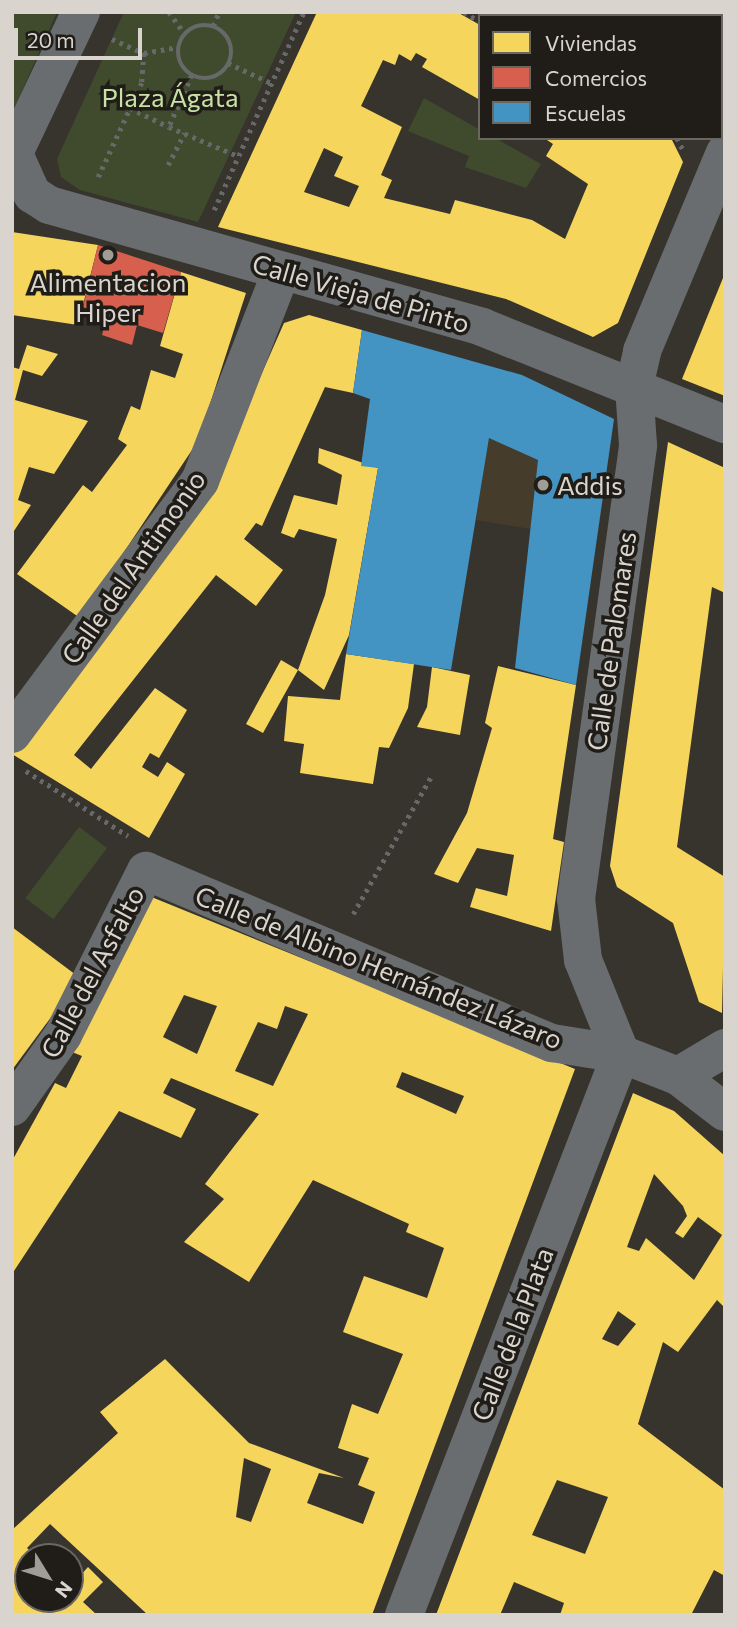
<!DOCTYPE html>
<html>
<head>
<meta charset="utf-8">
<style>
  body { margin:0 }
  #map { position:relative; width:737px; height:1627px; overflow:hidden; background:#37342e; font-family:Commissioner,sans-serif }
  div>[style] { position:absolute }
  .built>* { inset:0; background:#453c2c }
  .green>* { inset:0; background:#404b2e; transform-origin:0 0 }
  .homes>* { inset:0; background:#f6d55c }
  .shops>* { inset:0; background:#d6604d }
  .schools>* { inset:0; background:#4393c3 }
  .path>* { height:4.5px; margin-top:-2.25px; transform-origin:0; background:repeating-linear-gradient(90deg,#676969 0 3.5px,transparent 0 8.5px) }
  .path>.ring { margin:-2.25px; padding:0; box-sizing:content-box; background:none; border:4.5px solid #676969; border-radius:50% }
  .street>* { height:38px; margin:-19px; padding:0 19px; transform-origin:19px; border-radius:19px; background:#696d6f }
  .dots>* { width:19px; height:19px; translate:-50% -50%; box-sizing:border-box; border:4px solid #201d18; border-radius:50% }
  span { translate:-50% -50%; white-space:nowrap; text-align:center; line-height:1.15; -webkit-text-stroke:7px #201d18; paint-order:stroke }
  .park-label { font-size:26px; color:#c7e2a4 }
  .poi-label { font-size:26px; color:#d9d5ce }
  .left { translate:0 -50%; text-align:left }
  .street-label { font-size:26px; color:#d9d5ce }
  .frame { position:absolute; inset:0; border:14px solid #d9d5ce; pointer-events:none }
  .legend { position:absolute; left:478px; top:14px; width:245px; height:126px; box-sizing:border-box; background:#201d18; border:2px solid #6a6761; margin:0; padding:9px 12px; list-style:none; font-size:21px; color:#d9d5ce }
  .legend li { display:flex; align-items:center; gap:14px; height:35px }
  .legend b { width:35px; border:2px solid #6a6761 }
  .north { position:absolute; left:14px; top:1543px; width:70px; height:70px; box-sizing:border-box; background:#201d18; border:2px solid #6a6761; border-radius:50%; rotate:128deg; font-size:19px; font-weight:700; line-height:28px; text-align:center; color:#d9d5ce }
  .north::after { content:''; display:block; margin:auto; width:24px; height:32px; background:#a09d96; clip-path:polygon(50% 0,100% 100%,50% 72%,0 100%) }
  .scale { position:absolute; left:14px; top:28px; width:128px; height:32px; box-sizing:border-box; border:4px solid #d9d5ce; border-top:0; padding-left:9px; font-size:21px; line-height:24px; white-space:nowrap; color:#d9d5ce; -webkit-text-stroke:5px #201d18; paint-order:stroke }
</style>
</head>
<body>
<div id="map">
  <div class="built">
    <i style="clip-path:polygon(522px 375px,614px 419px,597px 540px,476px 520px,489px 438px,499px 440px)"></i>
  </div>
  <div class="green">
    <i style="clip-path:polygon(12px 12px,57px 12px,12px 113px)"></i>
    <i style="clip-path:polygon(124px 12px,296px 12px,198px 222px,80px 190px,61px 177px,57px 159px)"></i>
    <i style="clip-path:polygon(424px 98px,480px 130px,480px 138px,495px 138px,541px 164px,526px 188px,465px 167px,469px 156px,408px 131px)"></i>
    <i style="left:79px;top:827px;width:35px;height:89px;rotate:37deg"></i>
  </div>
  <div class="homes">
    <i style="clip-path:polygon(evenodd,317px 12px,457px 12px,480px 25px,480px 100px,422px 67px,427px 59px,416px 53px,411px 61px,399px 54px,395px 65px,383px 60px,361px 106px,402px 127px,381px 175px,392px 180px,384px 198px,450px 214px,455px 200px,532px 220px,565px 239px,588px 184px,546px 156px,553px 144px,544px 138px,671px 138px,683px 162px,618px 323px,593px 337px,506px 299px,218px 227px,317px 12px,324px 148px,343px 157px,334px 176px,359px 186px,349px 207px,304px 192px,324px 148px)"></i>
    <i style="clip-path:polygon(595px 12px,725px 12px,721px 72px,721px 16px)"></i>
    <i style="clip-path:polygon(12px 232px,98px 245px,78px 325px,12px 315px)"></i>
    <i style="clip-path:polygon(181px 272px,246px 293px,198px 441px,80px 618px,17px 574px,83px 485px,92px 492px,127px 445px,118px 439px,131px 406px,140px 410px,151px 370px,175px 378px,183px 354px,160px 346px)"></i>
    <i style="clip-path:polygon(725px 273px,725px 396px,682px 379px)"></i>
    <i style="clip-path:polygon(309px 315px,362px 330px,353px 393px,325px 387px,262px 526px,256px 523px,244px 539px,283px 570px,256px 606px,216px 575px,74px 755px,91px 769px,155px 688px,187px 710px,159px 758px,150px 753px,142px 767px,158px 777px,167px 762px,185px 774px,149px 838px,12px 754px,90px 652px,254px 391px,284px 323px)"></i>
    <i style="clip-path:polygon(27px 345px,58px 354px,42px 376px,23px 370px,15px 400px,88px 421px,54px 474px,29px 467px,18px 500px,31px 505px,12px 534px,12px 367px,19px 369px)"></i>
    <i style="clip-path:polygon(668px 442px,725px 468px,725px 593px,712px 587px,677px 847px,725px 877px,722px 1013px,699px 1002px,673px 923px,617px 887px,610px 866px)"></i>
    <i style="clip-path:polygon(319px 448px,378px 468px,349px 635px,324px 690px,298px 670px,263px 733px,246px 724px,281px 660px,298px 670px,325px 595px,337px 539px,299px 529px,294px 538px,281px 533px,294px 495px,337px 505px,342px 475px,318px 463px)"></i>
    <i style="clip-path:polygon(346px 654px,414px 664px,408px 708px,389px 748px,379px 747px,373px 784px,300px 773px,304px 744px,284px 741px,288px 696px,340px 700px)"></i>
    <i style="clip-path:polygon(498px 666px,576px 685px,553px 839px,564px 842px,551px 931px,470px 907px,476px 888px,507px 896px,514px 855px,477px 848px,458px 883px,434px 874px,467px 813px,492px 728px,485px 723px)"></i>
    <i style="clip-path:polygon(432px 667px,470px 675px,460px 735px,417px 727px,427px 707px)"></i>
    <i style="clip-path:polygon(evenodd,149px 896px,575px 1069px,372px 1615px,148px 1615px,50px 1524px,27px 1548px,36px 1557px,28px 1557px,28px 1599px,70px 1599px,70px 1587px,88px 1567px,103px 1582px,83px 1602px,97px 1615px,12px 1615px,12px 1530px,118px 1433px,100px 1412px,165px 1359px,249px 1443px,344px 1478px,319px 1473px,307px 1503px,363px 1524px,375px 1492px,358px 1485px,369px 1458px,338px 1448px,352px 1404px,378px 1414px,403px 1354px,343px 1332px,364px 1276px,427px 1298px,444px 1248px,406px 1232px,409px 1224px,313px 1180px,249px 1282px,184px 1242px,224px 1199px,205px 1184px,259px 1114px,171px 1078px,163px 1093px,196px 1109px,181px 1138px,119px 1111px,12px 1274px,12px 1161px,55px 1083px,66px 1088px,82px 1056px,72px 1052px,149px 896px,184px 995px,217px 1006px,197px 1054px,163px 1037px,184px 995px,149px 896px,285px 1006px,308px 1014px,273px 1086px,235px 1071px,258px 1022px,277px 1029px,285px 1006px,149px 896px,402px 1072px,464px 1096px,456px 1114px,396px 1087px,402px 1072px,149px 896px,244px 1458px,271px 1469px,251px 1522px,236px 1517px,244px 1458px)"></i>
    <i style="clip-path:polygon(12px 927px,80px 978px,12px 1070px)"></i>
    <i style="clip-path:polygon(evenodd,633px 1093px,674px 1111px,725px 1156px,725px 1308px,717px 1300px,678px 1352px,663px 1342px,638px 1424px,725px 1490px,725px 1576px,714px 1570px,691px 1615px,560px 1615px,564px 1603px,514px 1582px,500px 1615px,436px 1615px,633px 1093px,654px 1174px,683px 1206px,687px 1216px,675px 1233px,683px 1238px,698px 1217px,722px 1235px,694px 1280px,646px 1238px,639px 1251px,627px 1247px,654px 1174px,633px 1093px,618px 1311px,636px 1324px,618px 1346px,602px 1339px,618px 1311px,633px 1093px,557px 1480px,608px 1497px,585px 1554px,532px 1535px,557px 1480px)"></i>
  </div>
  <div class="shops">
    <i style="clip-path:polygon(98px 245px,181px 272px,163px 333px,137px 325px,132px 345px,102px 335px,107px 316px,83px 307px)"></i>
  </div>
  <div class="schools">
    <i style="clip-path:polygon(362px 330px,522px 375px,614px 419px,576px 685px,515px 668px,538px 460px,489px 438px,451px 670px,346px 654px,378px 468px,361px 466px,370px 399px,353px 393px)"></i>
  </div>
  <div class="path">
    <i style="left:169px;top:12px;width:27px;rotate:54deg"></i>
    <i style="left:464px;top:12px;width:13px;rotate:32deg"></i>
    <i class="ring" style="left:178px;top:25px;width:49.5px;height:49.5px"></i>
    <i style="left:213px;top:26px;width:15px;rotate:-67deg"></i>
    <i style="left:112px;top:39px;width:35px;rotate:24deg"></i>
    <i style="left:144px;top:53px;width:36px;rotate:-10deg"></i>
    <i style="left:144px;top:53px;width:30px;rotate:94deg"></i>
    <i style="left:142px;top:83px;width:28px;rotate:116deg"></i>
    <i style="left:130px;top:108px;width:43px;rotate:26deg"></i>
    <i style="left:228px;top:63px;width:47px;rotate:24.9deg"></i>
    <i style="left:192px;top:75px;width:57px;rotate:113.9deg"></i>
    <i style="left:169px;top:127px;width:75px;rotate:22.8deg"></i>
    <i style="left:677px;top:138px;width:13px;rotate:63deg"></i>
    <i style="left:168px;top:165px;width:36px;rotate:-63deg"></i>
    <i style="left:98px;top:177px;width:76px;rotate:-65.1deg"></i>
    <i style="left:214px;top:210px;width:217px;rotate:-65.6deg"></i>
    <i style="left:26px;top:771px;width:121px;rotate:32.5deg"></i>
    <i style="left:353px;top:914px;width:160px;rotate:-60.4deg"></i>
  </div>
  <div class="street">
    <i style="left:516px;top:12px;width:8px;rotate:30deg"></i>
    <i style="left:555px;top:16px;width:4px;rotate:-63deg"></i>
    <i style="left:15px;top:156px;width:42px;rotate:65.9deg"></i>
    <i style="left:32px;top:194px;width:20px;rotate:33deg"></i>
    <i style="left:49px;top:205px;width:450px;rotate:15.7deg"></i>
    <i style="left:482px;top:327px;width:262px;rotate:21.8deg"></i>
    <i style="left:12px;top:157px;width:161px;rotate:-64.6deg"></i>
    <i style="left:12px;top:734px;width:315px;rotate:-53.4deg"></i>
    <i style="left:200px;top:481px;width:224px;rotate:-68.8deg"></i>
    <i style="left:621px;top:1054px;width:101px;rotate:-112deg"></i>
    <i style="left:583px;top:960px;width:61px;rotate:-96.5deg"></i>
    <i style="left:576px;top:899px;width:458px;rotate:-82.2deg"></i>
    <i style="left:638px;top:445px;width:58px;rotate:-93.9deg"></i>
    <i style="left:634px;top:387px;width:37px;rotate:-77deg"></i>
    <i style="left:642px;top:351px;width:215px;rotate:-67.3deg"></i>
    <i style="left:678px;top:1076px;width:55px;rotate:-30.8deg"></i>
    <i style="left:12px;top:1107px;width:88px;rotate:-54.7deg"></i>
    <i style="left:63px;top:1035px;width:184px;rotate:-63.2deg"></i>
    <i style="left:146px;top:871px;width:441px;rotate:23deg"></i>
    <i style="left:552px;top:1043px;width:70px;rotate:9.1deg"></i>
    <i style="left:621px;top:1054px;width:61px;rotate:21.1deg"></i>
    <i style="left:678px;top:1076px;width:59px;rotate:37.5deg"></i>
    <i style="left:404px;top:1615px;width:602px;rotate:-68.85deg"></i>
  </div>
  <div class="dots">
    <i style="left:108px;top:255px;background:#a09d96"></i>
    <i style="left:543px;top:485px;background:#a09d96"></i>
  </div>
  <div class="park-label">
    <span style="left:170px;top:97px">Plaza Ágata</span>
  </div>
  <div class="poi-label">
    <span style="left:108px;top:297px">Alimentacion<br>Hiper</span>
    <span class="left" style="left:557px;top:485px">Addis</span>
  </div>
  <div class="street-label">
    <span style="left:361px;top:293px;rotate:16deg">Calle Vieja de Pinto</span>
    <span style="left:133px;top:567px;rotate:-55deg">Calle del Antimonio</span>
    <span style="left:611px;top:641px;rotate:-82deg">Calle de Palomares</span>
    <span style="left:379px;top:967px;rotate:22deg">Calle de Albino Hernández Lázaro</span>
    <span style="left:92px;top:972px;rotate:-62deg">Calle del Asfalto</span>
    <span style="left:512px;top:1334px;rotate:-69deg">Calle de la Plata</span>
  </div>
  <div class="frame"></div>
  <ul class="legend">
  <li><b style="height:19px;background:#f6d55c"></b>Viviendas</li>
  <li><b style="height:19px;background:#d6604d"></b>Comercios</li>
  <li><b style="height:19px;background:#4393c3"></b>Escuelas</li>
  </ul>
  <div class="north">N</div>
  <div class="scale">20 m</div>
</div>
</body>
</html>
